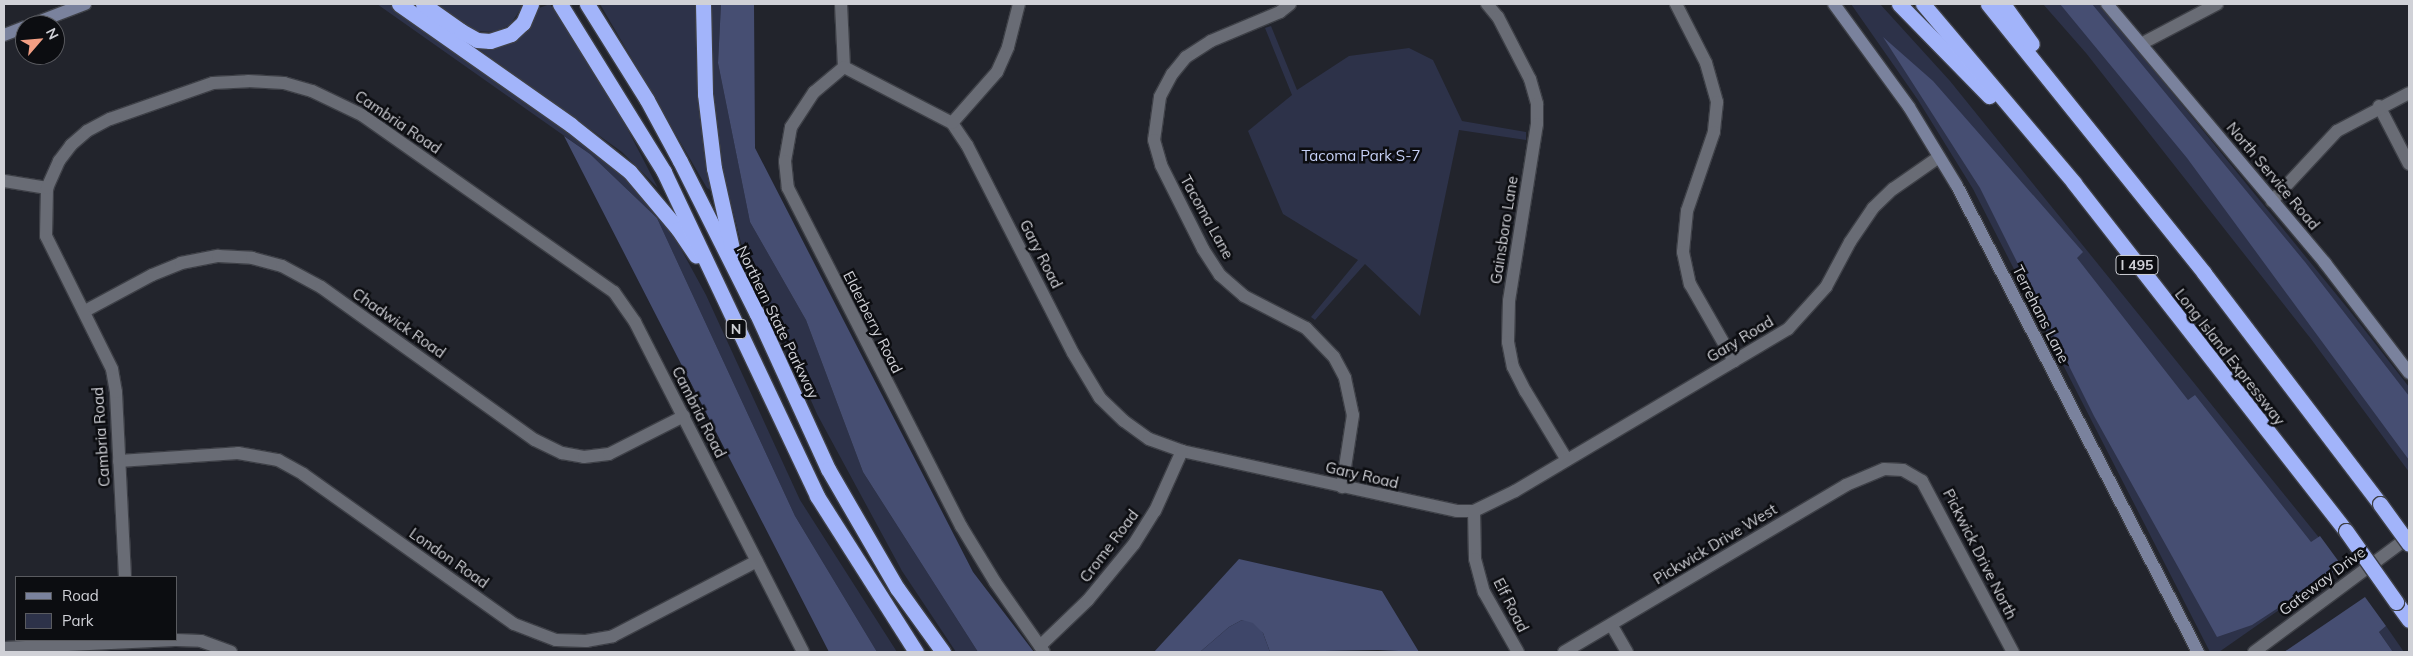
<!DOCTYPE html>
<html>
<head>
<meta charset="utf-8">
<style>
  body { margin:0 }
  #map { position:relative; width:2413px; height:656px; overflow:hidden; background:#22242c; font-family:Mulish,sans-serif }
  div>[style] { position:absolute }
  .green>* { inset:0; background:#2d3249 }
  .forest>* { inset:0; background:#464e72 }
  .water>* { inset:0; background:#3e4669 }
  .roads { filter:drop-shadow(1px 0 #3e4047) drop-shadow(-1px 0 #3e4047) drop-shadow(0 1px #3e4047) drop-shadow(0 -1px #3e4047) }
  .minor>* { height:12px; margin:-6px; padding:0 6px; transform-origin:6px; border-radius:6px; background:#696c75 }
  .tertiary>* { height:12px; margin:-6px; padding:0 6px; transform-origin:6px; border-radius:6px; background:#696c75 }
  .secondary>* { height:12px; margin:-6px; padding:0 6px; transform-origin:6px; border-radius:6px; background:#7a829d }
  .motorway>* { height:15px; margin:-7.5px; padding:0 7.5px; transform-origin:7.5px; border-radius:7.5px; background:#a2b4fa }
  .bridges { filter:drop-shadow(1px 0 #3e4047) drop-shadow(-1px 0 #3e4047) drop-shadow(0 1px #3e4047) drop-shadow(0 -1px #3e4047) }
  .motorway-bridge>* { height:15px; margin:-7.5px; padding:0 7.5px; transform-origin:7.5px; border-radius:7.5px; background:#a2b4fa }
  span { translate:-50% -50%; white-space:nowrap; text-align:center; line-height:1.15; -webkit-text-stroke:5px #0c0d11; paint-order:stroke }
  .shield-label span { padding:1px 4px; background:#0c0d11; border:1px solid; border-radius:4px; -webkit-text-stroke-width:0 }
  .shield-label { font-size:14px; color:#d0d1d7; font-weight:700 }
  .street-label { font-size:15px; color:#d0d1d7 }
  .park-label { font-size:15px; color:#c6d0f6 }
  .frame { position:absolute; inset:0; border:5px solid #d0d1d7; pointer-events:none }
  .legend { position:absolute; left:15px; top:576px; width:162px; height:65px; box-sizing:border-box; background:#0c0d11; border:1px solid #5a5b60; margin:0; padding:6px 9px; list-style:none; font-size:15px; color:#d0d1d7 }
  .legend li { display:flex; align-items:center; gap:10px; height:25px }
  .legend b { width:25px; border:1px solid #5a5b60 }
  .north { position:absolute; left:15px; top:15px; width:50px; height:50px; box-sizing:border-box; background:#0c0d11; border:1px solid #5a5b60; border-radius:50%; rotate:63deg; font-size:14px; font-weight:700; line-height:20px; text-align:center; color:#d0d1d7 }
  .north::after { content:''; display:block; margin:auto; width:18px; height:22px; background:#f39f84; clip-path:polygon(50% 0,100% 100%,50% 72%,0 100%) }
</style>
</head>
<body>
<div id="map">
  <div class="green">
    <i style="clip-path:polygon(377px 4px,390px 4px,564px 127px,633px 182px,669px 227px,706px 295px,800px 500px,897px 652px,877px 652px,795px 516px,657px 218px,590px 154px)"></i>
    <i style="clip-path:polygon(435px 4px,524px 4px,510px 25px,494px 32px,474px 31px)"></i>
    <i style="clip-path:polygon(550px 4px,617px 109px,658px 188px,622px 152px,466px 40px,531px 24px,539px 8px)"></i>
    <i style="clip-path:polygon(600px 4px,697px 4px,714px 192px,707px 188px)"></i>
    <i style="clip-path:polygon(709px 4px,721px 4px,718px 63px,750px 222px,806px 320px,863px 472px,978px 652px,956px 652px,902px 571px,817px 414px,741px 243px,721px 164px,712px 81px)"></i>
    <i style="clip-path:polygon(1851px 4px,1880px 4px,1950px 81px,2342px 566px,2219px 652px,2210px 652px,1973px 189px,1918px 100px)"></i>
    <i style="clip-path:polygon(2043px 4px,2100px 4px,2349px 310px,2409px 387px,2409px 472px,2311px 339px,2086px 53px)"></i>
    <i style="clip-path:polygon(1271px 26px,1297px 90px,1349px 56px,1409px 48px,1433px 60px,1462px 121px,1526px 132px,1526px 140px,1459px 130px,1420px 316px,1365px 264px,1315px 320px,1311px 317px,1358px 260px,1283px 214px,1248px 131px,1292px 95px,1265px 28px)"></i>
    <i style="clip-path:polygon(2386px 626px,2404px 652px,2393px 652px,2379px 632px)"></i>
  </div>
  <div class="forest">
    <i style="clip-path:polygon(721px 4px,754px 4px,755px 148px,973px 572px,1034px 652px,978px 652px,863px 472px,806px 320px,750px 222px,718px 63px)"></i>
    <i style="clip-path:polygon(2060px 4px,2092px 4px,2305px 262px,2409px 396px,2409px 460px,2187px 158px)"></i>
    <i style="clip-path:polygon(1883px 37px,1933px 81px,2083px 252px,2077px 258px,2188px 400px,2195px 395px,2311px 542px,2320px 536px,2342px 566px,2252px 625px,2217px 637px,2094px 416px,1980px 188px)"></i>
    <i style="clip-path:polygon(564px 136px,590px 154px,657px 218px,795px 516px,877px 652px,829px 652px)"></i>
    <i style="clip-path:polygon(1239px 559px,1382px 591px,1419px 652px,1378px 650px,1270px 652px,1263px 633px,1242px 620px,1229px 627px,1200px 652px,1154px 652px)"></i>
    <i style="clip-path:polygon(2365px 597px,2386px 626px,2379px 632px,2393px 652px,2284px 652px)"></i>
  </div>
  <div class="water">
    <i style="clip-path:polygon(1242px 620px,1253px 623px,1263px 633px,1270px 652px,1200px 652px,1229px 627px)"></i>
  </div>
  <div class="roads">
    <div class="minor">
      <i style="left:841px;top:4px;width:63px;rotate:87.3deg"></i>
      <i style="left:844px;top:67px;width:39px;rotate:140deg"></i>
      <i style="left:814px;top:92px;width:42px;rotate:123.3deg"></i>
      <i style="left:791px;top:127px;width:35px;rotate:100deg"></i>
      <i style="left:785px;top:161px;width:27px;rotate:84deg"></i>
      <i style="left:788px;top:188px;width:380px;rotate:62.9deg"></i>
      <i style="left:961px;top:526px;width:66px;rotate:58.7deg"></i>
      <i style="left:995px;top:582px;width:85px;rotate:55deg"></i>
      <i style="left:1290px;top:4px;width:13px;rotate:141deg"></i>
      <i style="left:1280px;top:12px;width:75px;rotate:157.2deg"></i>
      <i style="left:1211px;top:41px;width:30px;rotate:147deg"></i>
      <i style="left:1186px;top:57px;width:22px;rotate:129deg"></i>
      <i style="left:1172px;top:74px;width:26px;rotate:118deg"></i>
      <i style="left:1160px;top:97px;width:43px;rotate:97.9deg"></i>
      <i style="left:1154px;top:140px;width:26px;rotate:74deg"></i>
      <i style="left:1161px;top:165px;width:94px;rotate:63.4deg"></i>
      <i style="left:1203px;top:249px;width:31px;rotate:57deg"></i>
      <i style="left:1220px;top:275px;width:32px;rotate:41deg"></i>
      <i style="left:1244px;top:296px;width:70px;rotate:27.3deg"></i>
      <i style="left:1306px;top:328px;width:40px;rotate:46deg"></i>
      <i style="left:1334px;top:357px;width:24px;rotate:62deg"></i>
      <i style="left:1345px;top:378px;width:38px;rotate:78deg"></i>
      <i style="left:1353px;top:415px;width:73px;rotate:98.7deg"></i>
      <i style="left:1487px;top:4px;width:17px;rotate:50deg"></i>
      <i style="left:1498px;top:17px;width:70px;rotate:62.7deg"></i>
      <i style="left:1530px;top:79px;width:26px;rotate:74deg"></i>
      <i style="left:1537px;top:104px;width:20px;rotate:90deg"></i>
      <i style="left:1537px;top:124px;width:179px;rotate:99deg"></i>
      <i style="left:1509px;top:301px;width:41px;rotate:91.4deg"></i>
      <i style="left:1508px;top:342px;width:25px;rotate:79deg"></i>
      <i style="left:1513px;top:367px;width:28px;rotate:63deg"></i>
      <i style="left:1526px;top:392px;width:79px;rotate:58.9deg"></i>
      <i style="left:1676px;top:4px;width:66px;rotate:63deg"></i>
      <i style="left:1706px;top:63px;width:41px;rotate:74.2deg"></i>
      <i style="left:1717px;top:102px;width:30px;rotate:96deg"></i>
      <i style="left:1714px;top:132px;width:83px;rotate:108.9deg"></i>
      <i style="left:1687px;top:211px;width:41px;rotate:95.6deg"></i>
      <i style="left:1683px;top:252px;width:33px;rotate:78deg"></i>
      <i style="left:1690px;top:284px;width:89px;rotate:60.3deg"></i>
      <i style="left:2141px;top:44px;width:86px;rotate:-27.8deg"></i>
      <i style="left:844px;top:67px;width:122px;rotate:27.4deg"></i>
      <i style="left:952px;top:123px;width:27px;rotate:56deg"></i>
      <i style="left:967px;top:145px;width:233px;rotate:63deg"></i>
      <i style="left:1073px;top:353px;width:52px;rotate:59deg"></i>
      <i style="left:1100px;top:398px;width:33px;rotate:44deg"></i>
      <i style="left:1124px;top:421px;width:31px;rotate:36deg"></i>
      <i style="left:1149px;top:439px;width:35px;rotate:20deg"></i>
      <i style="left:1182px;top:451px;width:281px;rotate:12.3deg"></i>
      <i style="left:1457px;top:511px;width:17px"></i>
      <i style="left:1474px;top:511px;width:46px;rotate:-26deg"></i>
      <i style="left:1515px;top:491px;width:317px;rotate:-30.7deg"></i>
      <i style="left:1788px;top:329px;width:57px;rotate:-47.9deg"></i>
      <i style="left:1826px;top:287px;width:51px;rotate:-61.9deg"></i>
      <i style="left:1850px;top:242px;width:41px;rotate:-55.9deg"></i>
      <i style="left:1873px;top:208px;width:28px;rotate:-44deg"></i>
      <i style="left:1893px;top:189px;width:56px;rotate:-34.8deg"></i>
      <i style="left:2379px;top:106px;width:65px;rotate:62.7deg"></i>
      <i style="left:952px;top:123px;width:68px;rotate:-48.6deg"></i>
      <i style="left:997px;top:72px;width:27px;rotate:-66deg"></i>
      <i style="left:1008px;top:47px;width:44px;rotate:-75.7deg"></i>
      <i style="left:4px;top:181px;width:44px;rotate:9.2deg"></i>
      <i style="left:2272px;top:201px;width:96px;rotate:-47.1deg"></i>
      <i style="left:2337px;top:131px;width:81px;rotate:-27.8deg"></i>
      <i style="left:85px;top:311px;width:76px;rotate:-28.2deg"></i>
      <i style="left:152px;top:275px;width:31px;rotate:-22deg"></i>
      <i style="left:181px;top:263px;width:38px;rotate:-11deg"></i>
      <i style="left:218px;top:256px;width:34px;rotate:3deg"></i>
      <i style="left:252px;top:258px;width:31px;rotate:15deg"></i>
      <i style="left:282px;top:266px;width:44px;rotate:28.3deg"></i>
      <i style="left:321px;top:287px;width:263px;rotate:35.6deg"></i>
      <i style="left:535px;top:440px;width:30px;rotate:26deg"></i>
      <i style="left:562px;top:453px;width:22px;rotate:10deg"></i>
      <i style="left:584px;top:457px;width:25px;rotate:-7deg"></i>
      <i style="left:609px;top:454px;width:84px;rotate:-26.9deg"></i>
      <i style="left:119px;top:461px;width:119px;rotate:-3.8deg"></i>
      <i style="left:238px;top:453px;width:41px;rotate:9.9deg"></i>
      <i style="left:278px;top:460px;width:29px;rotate:29deg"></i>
      <i style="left:303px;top:474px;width:259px;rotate:35.4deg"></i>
      <i style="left:514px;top:624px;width:45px;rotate:20.9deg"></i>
      <i style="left:556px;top:640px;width:30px;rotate:2deg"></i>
      <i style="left:586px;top:641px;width:27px;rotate:-10deg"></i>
      <i style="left:613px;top:636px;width:162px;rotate:-27.5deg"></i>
      <i style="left:1474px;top:511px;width:48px;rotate:88.8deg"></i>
      <i style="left:1475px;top:559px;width:34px;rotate:75deg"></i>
      <i style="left:1484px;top:592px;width:69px;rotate:60.5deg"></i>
      <i style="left:125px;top:577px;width:185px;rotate:-92.8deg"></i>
      <i style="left:116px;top:392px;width:23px;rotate:-100deg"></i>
      <i style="left:112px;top:369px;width:148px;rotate:-116.4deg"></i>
      <i style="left:46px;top:236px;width:48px;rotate:-88.8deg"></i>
      <i style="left:47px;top:188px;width:30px;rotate:-66deg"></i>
      <i style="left:59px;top:161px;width:20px;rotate:-53deg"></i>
      <i style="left:71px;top:145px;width:21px;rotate:-41deg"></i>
      <i style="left:87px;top:131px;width:26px;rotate:-28deg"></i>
      <i style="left:110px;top:119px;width:109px;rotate:-19.3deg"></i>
      <i style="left:213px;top:83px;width:35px;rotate:-3deg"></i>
      <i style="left:248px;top:81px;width:36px;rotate:3deg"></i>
      <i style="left:284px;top:83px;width:29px;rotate:16deg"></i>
      <i style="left:312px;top:91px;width:55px;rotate:25.6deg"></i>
      <i style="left:362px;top:115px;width:308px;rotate:35.1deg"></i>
      <i style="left:614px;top:292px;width:37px;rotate:55deg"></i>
      <i style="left:635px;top:322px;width:370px;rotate:63deg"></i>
      <i style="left:1612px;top:626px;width:30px;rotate:60deg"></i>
      <i style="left:176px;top:640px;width:25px;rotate:2deg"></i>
      <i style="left:201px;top:641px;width:32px;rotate:20deg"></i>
      <i style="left:1040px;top:646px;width:66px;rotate:-43.8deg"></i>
      <i style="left:1088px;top:600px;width:72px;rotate:-50.6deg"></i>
      <i style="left:1134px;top:544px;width:39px;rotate:-58deg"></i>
      <i style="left:1155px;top:511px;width:66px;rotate:-65.8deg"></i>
      <i style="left:4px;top:648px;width:171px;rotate:-2.7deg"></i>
      <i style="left:1564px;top:652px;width:328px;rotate:-30.6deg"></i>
      <i style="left:1846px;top:485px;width:41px;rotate:-22.8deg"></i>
      <i style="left:1884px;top:469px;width:19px;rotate:3deg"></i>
      <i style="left:1903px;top:470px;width:22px;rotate:30deg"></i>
      <i style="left:1922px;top:481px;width:194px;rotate:62deg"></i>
    </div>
    <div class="tertiary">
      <i style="left:2254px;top:652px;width:193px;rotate:-36.6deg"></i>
    </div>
    <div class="secondary">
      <i style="left:1834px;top:4px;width:127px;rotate:53.9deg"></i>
      <i style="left:1909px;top:107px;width:92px;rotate:58.7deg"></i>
      <i style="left:1957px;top:186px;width:525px;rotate:62.65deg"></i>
      <i style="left:2107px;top:4px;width:339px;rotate:49.9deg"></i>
      <i style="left:2325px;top:263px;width:138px;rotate:52.6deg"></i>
      <i style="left:30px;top:25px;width:59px;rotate:-20.9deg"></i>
      <i style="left:4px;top:35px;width:22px;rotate:-21deg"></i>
    </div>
    <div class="motorway">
      <i style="left:399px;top:4px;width:210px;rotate:35.1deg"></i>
      <i style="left:571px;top:125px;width:75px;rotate:38.5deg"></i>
      <i style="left:630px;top:172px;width:75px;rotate:49.9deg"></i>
      <i style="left:678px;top:229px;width:32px;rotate:56deg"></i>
      <i style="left:423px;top:4px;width:47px;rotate:35.4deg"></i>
      <i style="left:461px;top:31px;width:18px;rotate:29deg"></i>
      <i style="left:477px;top:40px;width:13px;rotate:4deg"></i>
      <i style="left:490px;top:41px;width:22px;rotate:-18deg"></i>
      <i style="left:511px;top:34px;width:16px;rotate:-43deg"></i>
      <i style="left:523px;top:23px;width:21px;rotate:-67deg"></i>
      <i style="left:560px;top:4px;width:198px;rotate:58.2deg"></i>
      <i style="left:664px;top:172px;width:358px;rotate:64.7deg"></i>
      <i style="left:817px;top:496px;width:185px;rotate:57.6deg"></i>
      <i style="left:587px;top:4px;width:113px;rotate:58deg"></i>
      <i style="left:647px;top:100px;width:69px;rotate:61.6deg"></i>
      <i style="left:680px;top:161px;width:171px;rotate:63.3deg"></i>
      <i style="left:757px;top:314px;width:170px;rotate:65.4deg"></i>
      <i style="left:828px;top:469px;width:138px;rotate:59.9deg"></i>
      <i style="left:897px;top:588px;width:79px;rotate:54.3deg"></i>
      <i style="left:703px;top:4px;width:90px;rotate:88.7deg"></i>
      <i style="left:705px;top:94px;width:75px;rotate:83.1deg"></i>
      <i style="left:714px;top:168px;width:87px;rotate:77.4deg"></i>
      <i style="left:1899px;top:4px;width:129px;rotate:45.6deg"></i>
      <i style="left:1923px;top:4px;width:234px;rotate:49.8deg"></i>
      <i style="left:2074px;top:183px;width:442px;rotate:52deg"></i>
      <i style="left:1988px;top:4px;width:345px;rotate:51.2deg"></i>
      <i style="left:2204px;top:273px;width:290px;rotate:52.7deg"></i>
      <i style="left:2003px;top:4px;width:49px;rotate:54.1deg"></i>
      <i style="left:2396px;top:602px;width:22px;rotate:54deg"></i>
    </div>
  </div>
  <div class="bridges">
    <div class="motorway-bridge">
      <i style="left:2380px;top:504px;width:49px;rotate:54.1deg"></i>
      <i style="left:2346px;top:531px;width:87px;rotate:54.8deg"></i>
    </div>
  </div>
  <div class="shield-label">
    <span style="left:2137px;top:265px">I 495</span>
    <span style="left:736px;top:329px">N</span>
  </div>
  <div class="street-label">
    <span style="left:398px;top:122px;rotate:34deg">Cambria Road</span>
    <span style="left:2273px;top:176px;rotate:50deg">North Service Road</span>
    <span style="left:1207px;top:217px;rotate:61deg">Tacoma Lane</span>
    <span style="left:1504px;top:230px;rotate:-81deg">Gainsboro Lane</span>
    <span style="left:1041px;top:254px;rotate:63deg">Gary Road</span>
    <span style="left:2041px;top:314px;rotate:63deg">Terrehans Lane</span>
    <span style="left:778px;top:322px;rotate:64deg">Northern State Parkway</span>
    <span style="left:873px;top:322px;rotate:63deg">Elderberry Road</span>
    <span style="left:399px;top:323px;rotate:35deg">Chadwick Road</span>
    <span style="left:1740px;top:339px;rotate:-31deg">Gary Road</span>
    <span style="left:2230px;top:357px;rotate:52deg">Long Island Expressway</span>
    <span style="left:699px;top:412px;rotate:63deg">Cambria Road</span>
    <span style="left:101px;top:437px;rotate:-94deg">Cambria Road</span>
    <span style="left:1362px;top:475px;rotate:13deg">Gary Road</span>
    <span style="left:1715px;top:544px;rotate:-31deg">Pickwick Drive West</span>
    <span style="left:1109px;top:546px;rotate:-53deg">Crome Road</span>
    <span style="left:1980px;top:554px;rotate:63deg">Pickwick Drive North</span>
    <span style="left:449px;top:558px;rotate:35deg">London Road</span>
    <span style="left:2322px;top:581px;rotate:-37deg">Gateway Drive</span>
    <span style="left:1511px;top:605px;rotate:63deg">Elf Road</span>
  </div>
  <div class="park-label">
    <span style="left:1361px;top:156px">Tacoma Park S-7</span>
  </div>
  <div class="frame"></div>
  <ul class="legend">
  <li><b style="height:6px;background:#7a829d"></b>Road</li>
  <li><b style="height:14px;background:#2d3249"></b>Park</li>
  </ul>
  <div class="north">N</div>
</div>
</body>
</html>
